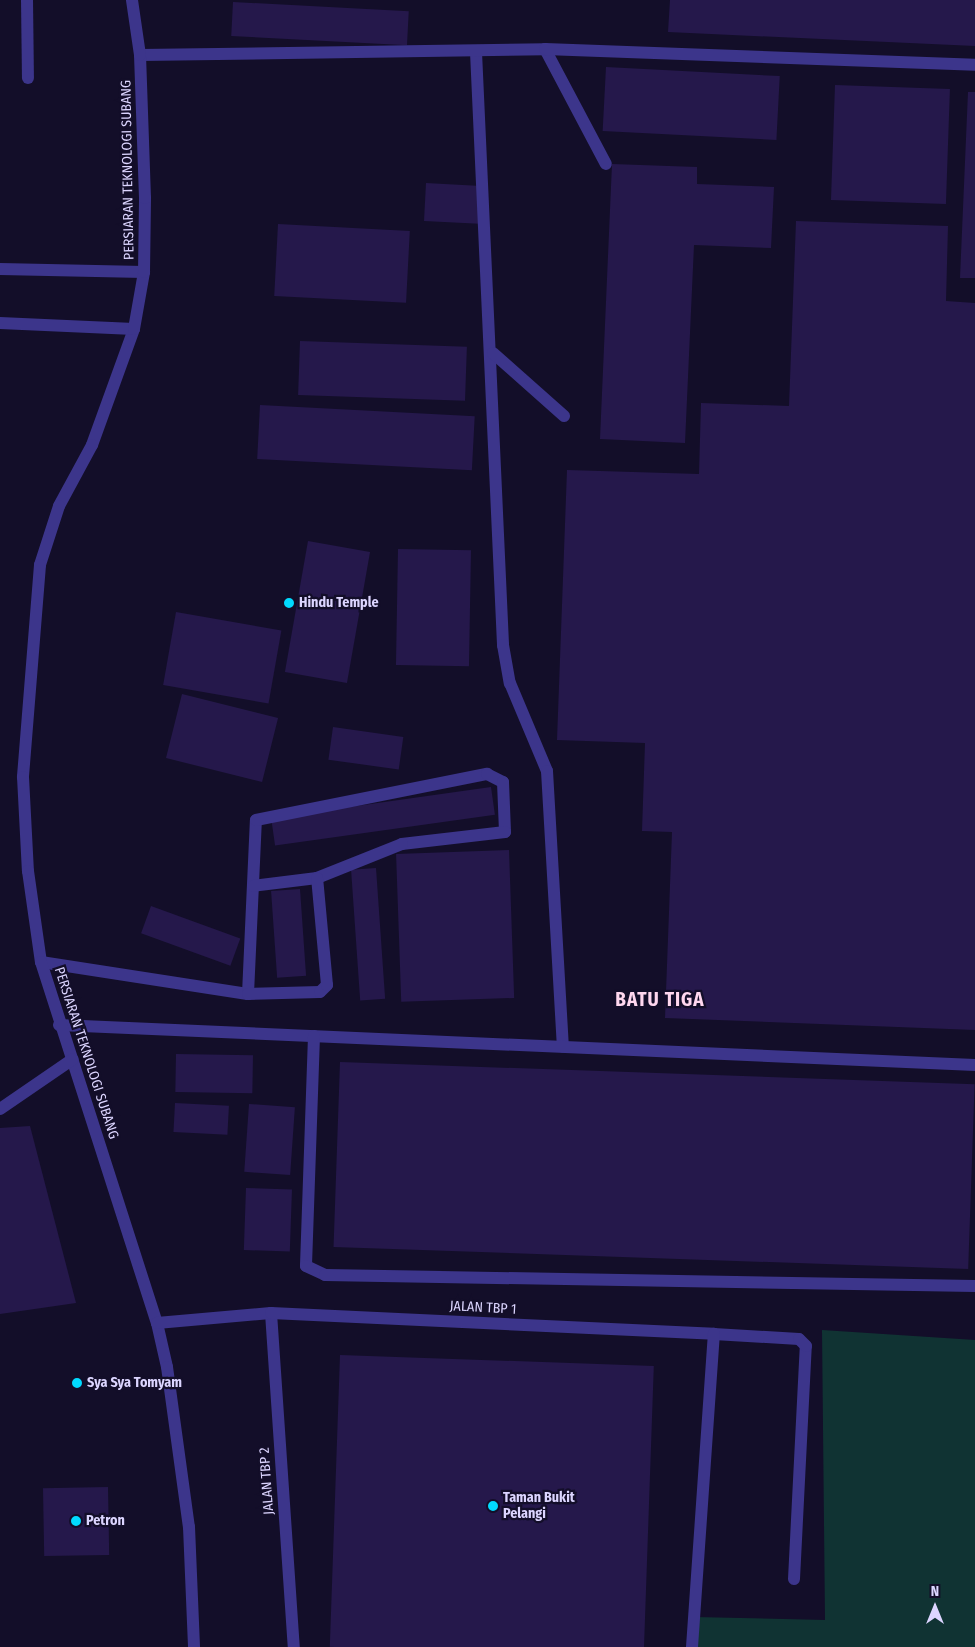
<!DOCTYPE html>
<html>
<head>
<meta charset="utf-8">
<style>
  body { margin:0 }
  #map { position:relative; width:975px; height:1647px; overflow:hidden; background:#130e29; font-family:"Fira Sans Condensed",sans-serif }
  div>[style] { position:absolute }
  .green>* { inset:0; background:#103333 }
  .building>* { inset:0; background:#25184b; transform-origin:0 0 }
  .service>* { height:12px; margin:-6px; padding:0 6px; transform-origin:6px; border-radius:6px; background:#3c358b }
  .minor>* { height:12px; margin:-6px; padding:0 6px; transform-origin:6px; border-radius:6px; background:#3c358b }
  .tertiary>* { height:12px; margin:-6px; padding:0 6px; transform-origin:6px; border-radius:6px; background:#3c358b }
  .dots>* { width:14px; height:14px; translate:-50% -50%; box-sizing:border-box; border:2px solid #130e29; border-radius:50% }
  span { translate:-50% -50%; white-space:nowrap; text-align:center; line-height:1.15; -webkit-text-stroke:4.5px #130e29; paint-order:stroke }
  .street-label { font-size:14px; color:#dcd5ff }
  .poi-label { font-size:14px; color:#dcd5ff; font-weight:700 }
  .left { translate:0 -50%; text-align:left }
  .district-label { font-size:19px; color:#ffd7ef; font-weight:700; letter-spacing:1px }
  .north { position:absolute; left:910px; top:1582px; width:50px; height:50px; -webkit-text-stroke:4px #130e29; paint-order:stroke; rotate:0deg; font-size:14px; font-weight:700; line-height:20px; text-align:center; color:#dcd5ff }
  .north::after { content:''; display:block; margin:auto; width:18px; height:22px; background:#dcd5ff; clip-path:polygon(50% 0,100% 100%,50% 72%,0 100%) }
</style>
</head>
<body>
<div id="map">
  <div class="green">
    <i style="clip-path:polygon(822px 1330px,975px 1340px,975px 1647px,696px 1647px,694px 1617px,825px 1620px)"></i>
  </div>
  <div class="building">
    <i style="clip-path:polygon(670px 0,975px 0,975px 46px,668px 32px)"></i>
    <i style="left:233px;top:2px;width:176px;height:34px;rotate:3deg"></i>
    <i style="left:606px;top:67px;width:174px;height:64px;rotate:3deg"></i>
    <i style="left:835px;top:85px;width:115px;height:115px;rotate:2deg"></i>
    <i style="clip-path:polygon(968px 92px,975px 92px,975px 278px,960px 278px)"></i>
    <i style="clip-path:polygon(612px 164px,697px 167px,697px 184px,774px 187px,771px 248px,694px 245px,685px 443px,600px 439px)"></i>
    <i style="left:426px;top:183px;width:55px;height:38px;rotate:3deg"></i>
    <i style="clip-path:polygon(796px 221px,948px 226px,946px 301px,975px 303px,975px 1030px,665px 1018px,672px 832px,642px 831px,645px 743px,557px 740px,567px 470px,699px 474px,701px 403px,789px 406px)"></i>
    <i style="left:278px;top:224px;width:132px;height:72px;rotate:3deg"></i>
    <i style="left:300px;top:341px;width:167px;height:54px;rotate:2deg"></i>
    <i style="left:260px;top:405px;width:215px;height:54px;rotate:3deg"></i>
    <i style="left:308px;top:541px;width:63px;height:133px;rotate:10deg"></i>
    <i style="left:398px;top:549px;width:73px;height:116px;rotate:1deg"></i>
    <i style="left:176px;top:612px;width:107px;height:74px;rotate:10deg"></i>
    <i style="left:182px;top:694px;width:99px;height:66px;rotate:14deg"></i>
    <i style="left:333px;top:727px;width:71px;height:33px;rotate:8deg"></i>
    <i style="left:491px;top:787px;width:28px;height:222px;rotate:82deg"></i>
    <i style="left:509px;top:850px;width:148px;height:113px;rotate:88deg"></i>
    <i style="left:376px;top:868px;width:131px;height:25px;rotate:86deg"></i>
    <i style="left:300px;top:889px;width:87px;height:29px;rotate:86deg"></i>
    <i style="left:151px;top:906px;width:95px;height:29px;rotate:20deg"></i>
    <i style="left:176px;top:1054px;width:77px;height:38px;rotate:1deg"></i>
    <i style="left:340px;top:1062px;width:635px;height:185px;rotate:2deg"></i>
    <i style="left:175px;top:1103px;width:54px;height:29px;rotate:3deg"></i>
    <i style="left:249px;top:1104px;width:46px;height:68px;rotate:4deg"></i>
    <i style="clip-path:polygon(30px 1126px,76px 1303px,0 1314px,0 1128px)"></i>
    <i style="left:246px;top:1188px;width:46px;height:62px;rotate:2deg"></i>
    <i style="left:340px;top:1355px;width:314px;height:292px;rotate:2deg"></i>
    <i style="left:108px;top:1487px;width:68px;height:65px;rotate:89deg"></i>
  </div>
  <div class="service">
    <i style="left:27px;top:0;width:78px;rotate:89.3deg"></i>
    <i style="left:545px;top:49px;width:130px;rotate:62.1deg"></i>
    <i style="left:476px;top:52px;width:594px;rotate:87.39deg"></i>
    <i style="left:503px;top:645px;width:39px;rotate:80deg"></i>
    <i style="left:510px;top:683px;width:95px;rotate:67.2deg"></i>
    <i style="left:547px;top:771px;width:276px;rotate:86.7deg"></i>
    <i style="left:140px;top:55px;width:405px;rotate:-0.8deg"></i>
    <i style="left:545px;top:49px;width:430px;rotate:2.1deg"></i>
    <i style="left:493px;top:353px;width:95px;rotate:41.6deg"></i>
    <i style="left:41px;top:962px;width:209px;rotate:8.8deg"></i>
    <i style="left:248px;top:994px;width:174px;rotate:-87.4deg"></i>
    <i style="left:256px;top:820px;width:236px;rotate:-11.3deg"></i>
    <i style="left:487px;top:774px;width:18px;rotate:27deg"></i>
    <i style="left:503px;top:782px;width:50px;rotate:87.7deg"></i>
    <i style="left:505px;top:832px;width:104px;rotate:173.4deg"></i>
    <i style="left:402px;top:844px;width:92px;rotate:158.2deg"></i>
    <i style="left:317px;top:878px;width:64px;rotate:172.9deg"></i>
    <i style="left:248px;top:994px;width:72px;rotate:-1.6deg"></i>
    <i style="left:320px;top:992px;width:10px;rotate:-45deg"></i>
    <i style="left:327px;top:985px;width:107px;rotate:-95.3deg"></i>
    <i style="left:59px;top:1025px;width:917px;rotate:2.5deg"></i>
    <i style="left:314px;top:1036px;width:230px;rotate:92deg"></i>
    <i style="left:306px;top:1266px;width:21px;rotate:25deg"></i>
    <i style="left:325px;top:1275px;width:650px;rotate:0.97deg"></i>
    <i style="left:794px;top:1579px;width:233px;rotate:-87.1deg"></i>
  </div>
  <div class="minor">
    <i style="left:134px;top:329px;width:123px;rotate:109.9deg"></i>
    <i style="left:92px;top:445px;width:69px;rotate:118.4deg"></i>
    <i style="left:59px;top:506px;width:62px;rotate:107.9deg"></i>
    <i style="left:40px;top:565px;width:213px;rotate:94.6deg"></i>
    <i style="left:23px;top:777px;width:94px;rotate:87deg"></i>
    <i style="left:28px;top:871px;width:92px;rotate:81.9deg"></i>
    <i style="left:41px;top:962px;width:379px;rotate:72.2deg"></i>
    <i style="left:157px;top:1323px;width:45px;rotate:77.2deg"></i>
    <i style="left:167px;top:1367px;width:162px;rotate:82.2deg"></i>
    <i style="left:189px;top:1527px;width:120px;rotate:87.6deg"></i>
    <i style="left:0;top:1109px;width:88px;rotate:-34.4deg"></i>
    <i style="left:271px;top:1313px;width:335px;rotate:86.1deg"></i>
    <i style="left:157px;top:1323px;width:114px;rotate:-5deg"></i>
    <i style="left:271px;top:1313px;width:443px;rotate:2.7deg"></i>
    <i style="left:714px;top:1334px;width:85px;rotate:3.4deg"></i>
    <i style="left:799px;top:1339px;width:10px;rotate:45deg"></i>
    <i style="left:692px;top:1647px;width:314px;rotate:-86deg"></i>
  </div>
  <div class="tertiary">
    <i style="left:0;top:269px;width:144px;rotate:1.2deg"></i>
    <i style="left:0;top:323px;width:134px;rotate:2.6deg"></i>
    <i style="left:134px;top:329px;width:58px;rotate:-80deg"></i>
    <i style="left:144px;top:272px;width:74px;rotate:-89.2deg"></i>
    <i style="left:145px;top:198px;width:143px;rotate:-92deg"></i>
    <i style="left:140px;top:55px;width:56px;rotate:-98.3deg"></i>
  </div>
  <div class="dots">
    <i style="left:289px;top:603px;background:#01daff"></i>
    <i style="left:77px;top:1383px;background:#01daff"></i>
    <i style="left:493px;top:1506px;background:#01daff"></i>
    <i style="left:76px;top:1521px;background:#01daff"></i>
  </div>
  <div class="street-label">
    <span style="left:128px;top:170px;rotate:-91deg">PERSIARAN TEKNOLOGI SUBANG</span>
    <span style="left:86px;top:1053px;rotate:72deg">PERSIARAN TEKNOLOGI SUBANG</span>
    <span style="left:483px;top:1308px;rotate:3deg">JALAN TBP 1</span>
    <span style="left:267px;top:1481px;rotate:-94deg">JALAN TBP 2</span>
  </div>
  <div class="poi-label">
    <span class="left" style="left:299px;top:603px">Hindu Temple</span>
    <span class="left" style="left:87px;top:1383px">Sya Sya Tomyam</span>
    <span class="left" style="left:503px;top:1506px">Taman Bukit<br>Pelangi</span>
    <span class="left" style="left:86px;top:1521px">Petron</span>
  </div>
  <div class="district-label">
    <span style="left:660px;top:1000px">BATU TIGA</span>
  </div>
  <div class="north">N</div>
</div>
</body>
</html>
